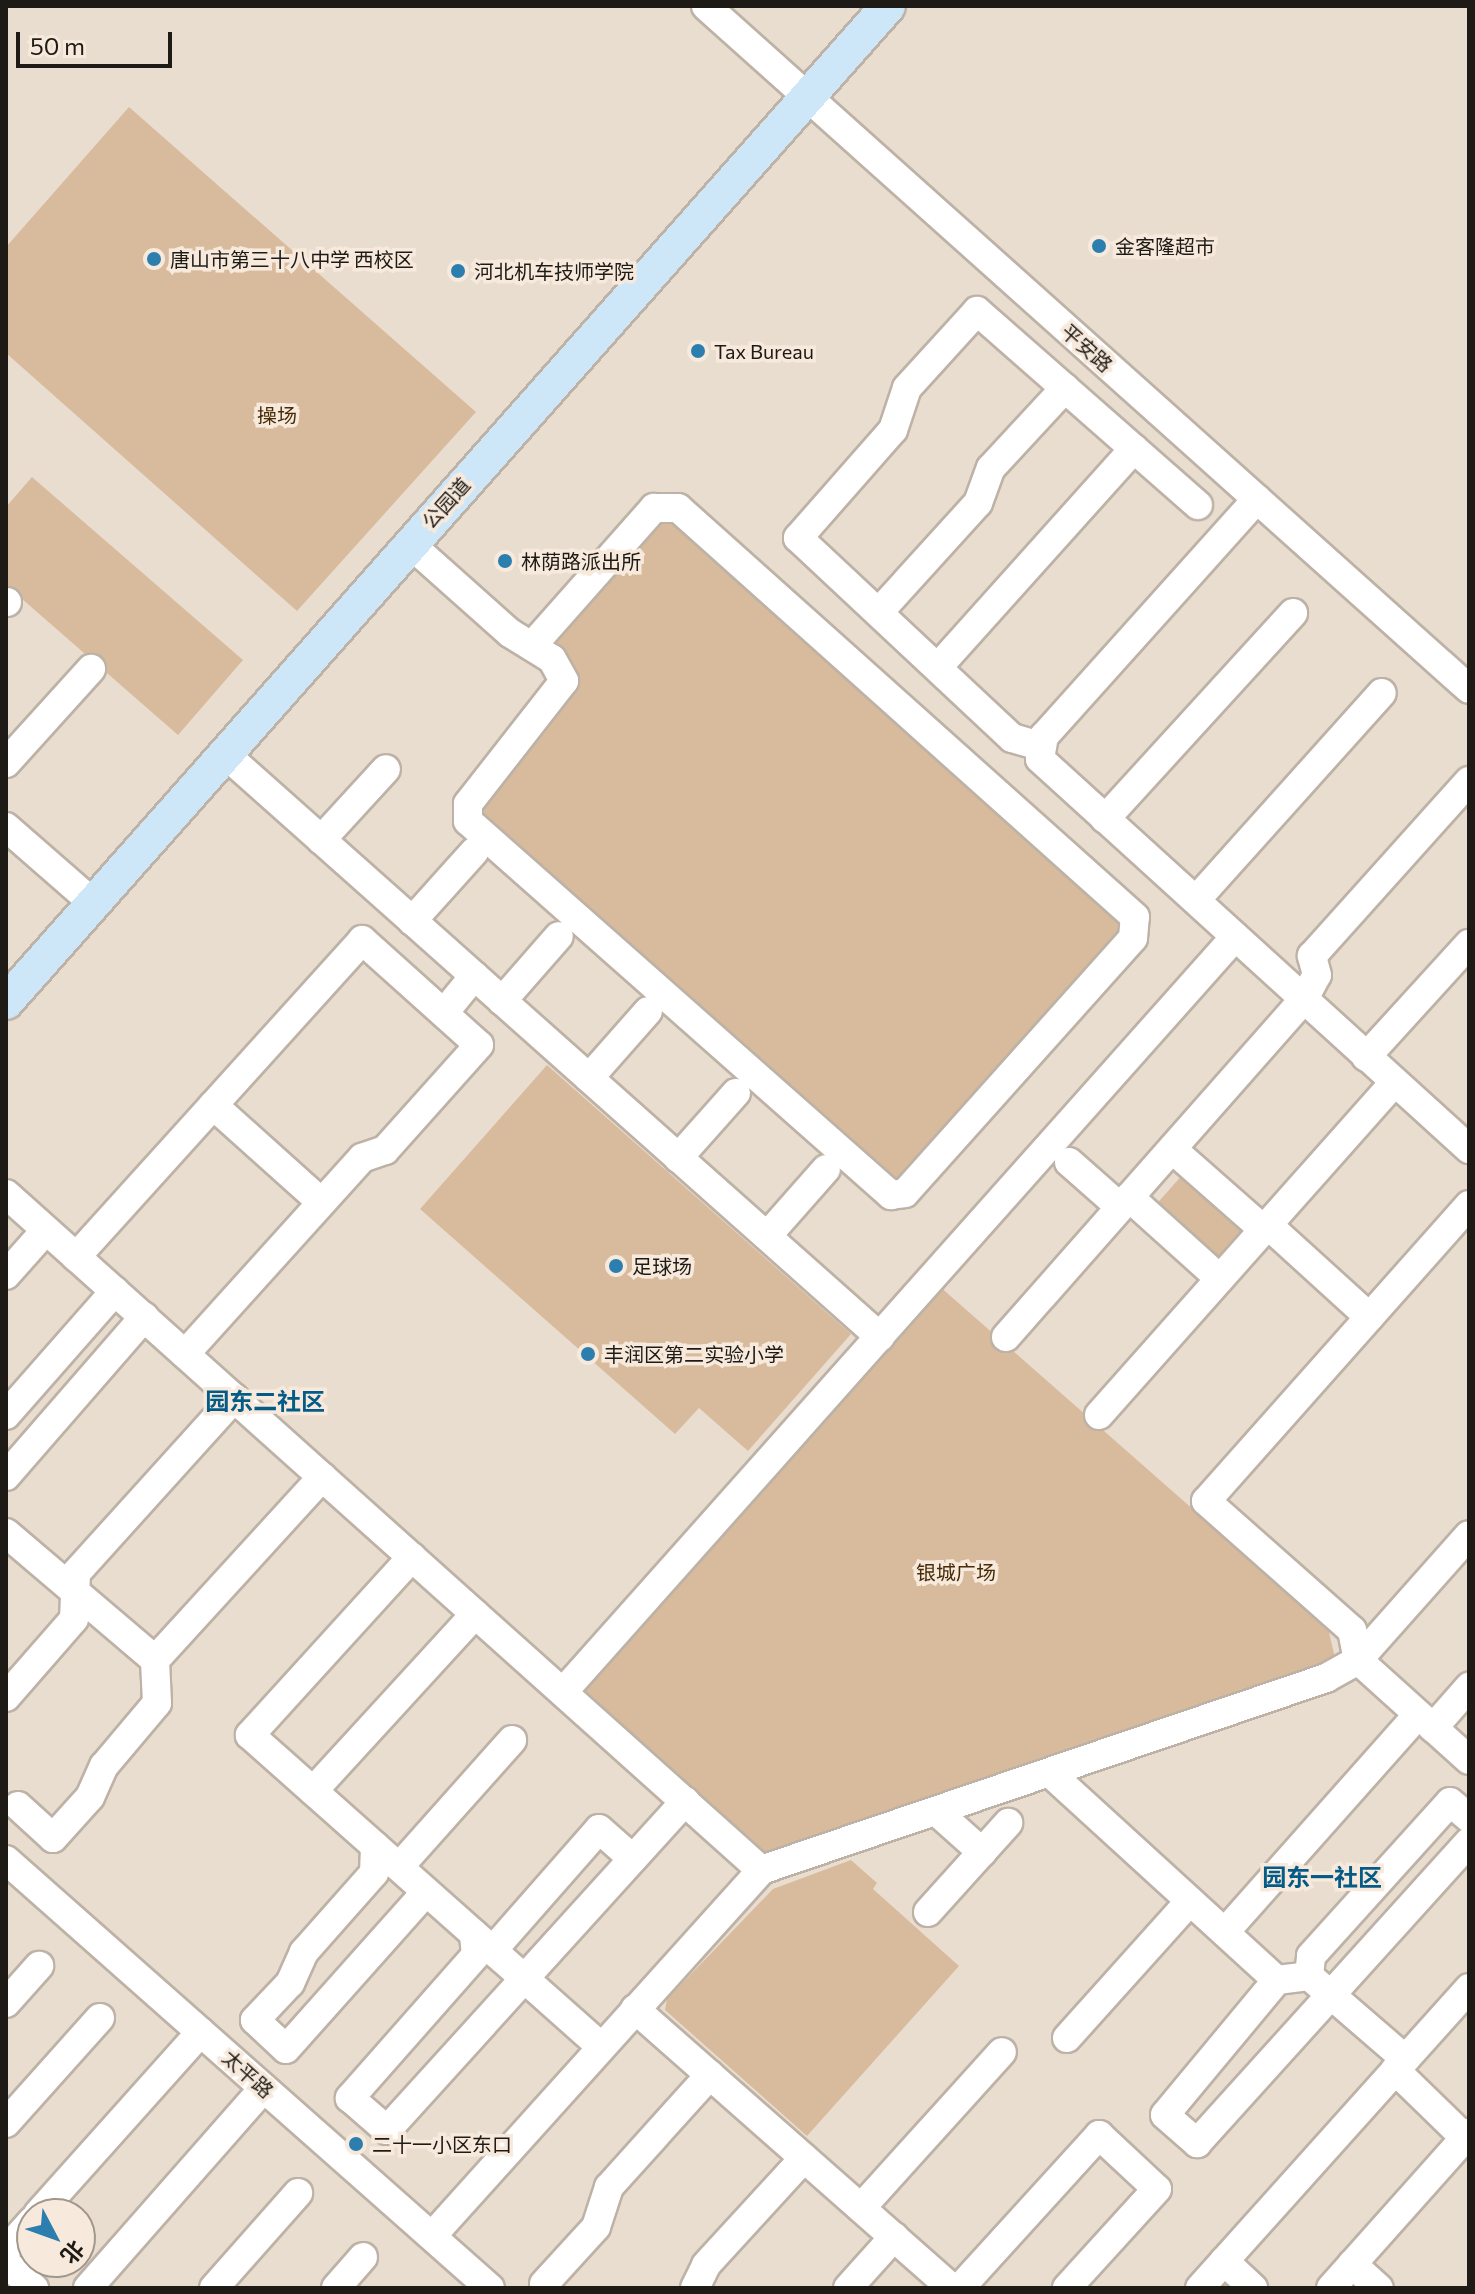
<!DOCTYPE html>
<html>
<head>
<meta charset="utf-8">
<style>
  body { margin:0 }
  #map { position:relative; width:1475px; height:2294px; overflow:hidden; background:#e9ddd0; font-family:Commissioner,"Noto Sans SC",sans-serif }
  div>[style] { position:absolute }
  .green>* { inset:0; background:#d8bb9d }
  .roads { filter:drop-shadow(2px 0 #beb2a6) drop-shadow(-2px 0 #beb2a6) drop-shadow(0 2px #beb2a6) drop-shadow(0 -2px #beb2a6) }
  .minor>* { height:28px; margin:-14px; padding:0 14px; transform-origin:14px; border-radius:14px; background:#fff }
  .major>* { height:34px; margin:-17px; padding:0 17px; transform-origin:17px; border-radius:17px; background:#cde6f8 }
  .dots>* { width:22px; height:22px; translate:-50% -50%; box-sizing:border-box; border:4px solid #f7eadd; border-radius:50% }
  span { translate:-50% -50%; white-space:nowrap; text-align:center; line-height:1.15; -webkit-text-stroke:7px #f7eadd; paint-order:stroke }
  .poi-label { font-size:20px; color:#1e1a15 }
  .left { translate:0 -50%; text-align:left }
  .street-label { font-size:20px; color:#1e1a15 }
  .park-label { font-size:20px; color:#482c07 }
  .quarter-label { font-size:24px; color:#035b86; font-weight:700 }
  .frame { position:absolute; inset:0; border:8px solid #1e1a15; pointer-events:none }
  .north { position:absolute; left:16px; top:2198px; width:80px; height:80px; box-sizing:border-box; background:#f7eadd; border:2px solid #a0978d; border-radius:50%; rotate:131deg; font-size:22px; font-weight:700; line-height:32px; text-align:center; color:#1e1a15 }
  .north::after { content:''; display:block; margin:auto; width:28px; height:36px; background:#2c7eaf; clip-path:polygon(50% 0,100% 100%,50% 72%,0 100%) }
  .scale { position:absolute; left:16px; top:32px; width:156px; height:36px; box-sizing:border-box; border:4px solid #1e1a15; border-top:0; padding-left:10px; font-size:24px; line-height:28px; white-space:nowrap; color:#1e1a15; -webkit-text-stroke:6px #f7eadd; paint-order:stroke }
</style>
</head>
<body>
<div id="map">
  <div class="green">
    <i style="clip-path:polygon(129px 107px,476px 412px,297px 611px,6px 353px,6px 247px)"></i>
    <i style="clip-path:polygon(32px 477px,243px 660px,178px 735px,6px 585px,6px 507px)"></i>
    <i style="clip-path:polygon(672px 519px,1123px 915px,1119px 936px,897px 1180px,886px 1180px,482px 819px,481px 803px,569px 695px,574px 669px,557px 654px,555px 639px,661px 520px)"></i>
    <i style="clip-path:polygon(547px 1065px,851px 1334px,748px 1451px,699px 1408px,675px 1434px,420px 1209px)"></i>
    <i style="clip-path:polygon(1184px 1173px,1244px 1226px,1247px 1239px,1215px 1262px,1153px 1208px)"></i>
    <i style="clip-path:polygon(938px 1285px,1328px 1628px,1335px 1658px,771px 1854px,757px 1852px,582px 1692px)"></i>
    <i style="clip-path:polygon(851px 1860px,877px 1883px,873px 1889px,959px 1966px,807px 2136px,665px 2010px,667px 1999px,773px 1889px)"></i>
  </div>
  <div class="roads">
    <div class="minor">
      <i style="left:706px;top:6px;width:1024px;rotate:41.83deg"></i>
      <i style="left:1257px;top:499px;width:319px;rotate:131.9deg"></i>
      <i style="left:1044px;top:736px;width:23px;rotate:100deg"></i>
      <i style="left:1040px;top:759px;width:580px;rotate:42.27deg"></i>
      <i style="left:410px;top:544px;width:134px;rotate:41.7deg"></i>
      <i style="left:510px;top:633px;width:49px;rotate:31.8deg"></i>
      <i style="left:552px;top:659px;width:25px;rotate:61deg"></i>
      <i style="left:564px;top:681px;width:156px;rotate:128deg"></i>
      <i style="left:468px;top:804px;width:17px;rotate:90deg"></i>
      <i style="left:468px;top:821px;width:565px;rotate:41.48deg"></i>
      <i style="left:891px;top:1195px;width:14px;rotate:-8deg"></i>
      <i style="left:905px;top:1193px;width:342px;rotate:-48.2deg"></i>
      <i style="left:1133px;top:938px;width:21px;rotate:-85deg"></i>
      <i style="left:1135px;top:917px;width:613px;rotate:-138.17deg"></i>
      <i style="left:678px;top:508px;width:24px;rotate:180deg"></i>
      <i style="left:654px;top:508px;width:183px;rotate:131.5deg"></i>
      <i style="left:6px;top:602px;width:1px"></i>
      <i style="left:879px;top:612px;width:147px;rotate:-47.8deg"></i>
      <i style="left:978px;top:503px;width:37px;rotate:-70deg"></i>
      <i style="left:991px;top:468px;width:109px;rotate:-47.2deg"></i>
      <i style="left:939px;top:666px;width:292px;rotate:-48.1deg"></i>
      <i style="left:1040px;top:746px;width:29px;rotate:-164deg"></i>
      <i style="left:1012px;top:738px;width:293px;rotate:-136.9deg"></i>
      <i style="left:798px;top:538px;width:144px;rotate:-48.7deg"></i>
      <i style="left:893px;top:430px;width:44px;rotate:-71.6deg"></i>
      <i style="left:907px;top:388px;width:104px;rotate:-47.7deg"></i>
      <i style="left:977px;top:311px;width:294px;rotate:41.3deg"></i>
      <i style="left:225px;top:754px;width:877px;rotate:41.67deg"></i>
      <i style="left:6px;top:763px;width:127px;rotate:-47.9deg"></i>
      <i style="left:1105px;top:819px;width:279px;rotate:-47.6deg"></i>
      <i style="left:6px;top:827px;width:114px;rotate:41.1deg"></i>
      <i style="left:321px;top:840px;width:96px;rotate:-47.5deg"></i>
      <i style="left:1196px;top:900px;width:278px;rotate:-48.1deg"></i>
      <i style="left:412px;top:921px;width:93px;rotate:-48.1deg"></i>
      <i style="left:502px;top:1001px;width:86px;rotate:-48.8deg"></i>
      <i style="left:444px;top:1013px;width:48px;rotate:-51deg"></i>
      <i style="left:1366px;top:1057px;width:153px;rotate:-47.7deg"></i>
      <i style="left:589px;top:1078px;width:89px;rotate:-48.6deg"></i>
      <i style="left:213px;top:1105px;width:145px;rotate:41.9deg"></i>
      <i style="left:1172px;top:1149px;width:123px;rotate:41.4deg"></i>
      <i style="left:678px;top:1158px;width:87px;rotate:-48.3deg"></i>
      <i style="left:1069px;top:1162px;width:68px;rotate:41.4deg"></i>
      <i style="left:6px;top:1194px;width:1013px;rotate:41.84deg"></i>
      <i style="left:1129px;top:1197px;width:122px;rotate:42deg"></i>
      <i style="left:1469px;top:1205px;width:396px;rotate:131.6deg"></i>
      <i style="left:1206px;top:1501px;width:195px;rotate:41.5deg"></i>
      <i style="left:1352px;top:1630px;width:31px;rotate:79deg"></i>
      <i style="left:1358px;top:1660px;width:149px;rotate:42deg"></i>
      <i style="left:1268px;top:1225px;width:137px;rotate:42.3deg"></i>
      <i style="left:767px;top:1236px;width:89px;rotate:-48.6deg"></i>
      <i style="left:76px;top:1257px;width:427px;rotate:-47.9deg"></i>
      <i style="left:362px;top:940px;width:157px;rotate:41.9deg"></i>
      <i style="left:479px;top:1045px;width:141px;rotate:131.8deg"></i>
      <i style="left:385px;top:1150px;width:24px;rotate:161deg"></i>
      <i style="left:362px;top:1158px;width:264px;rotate:132.1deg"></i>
      <i style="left:6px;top:1275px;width:60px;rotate:-48.4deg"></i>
      <i style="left:1006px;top:1337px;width:451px;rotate:-48.6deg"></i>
      <i style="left:1304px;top:999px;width:27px;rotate:-62deg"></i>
      <i style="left:1317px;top:975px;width:20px;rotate:-105deg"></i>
      <i style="left:1312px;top:956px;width:235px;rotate:-48.1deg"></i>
      <i style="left:6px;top:1415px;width:165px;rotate:-48.7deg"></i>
      <i style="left:1099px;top:1415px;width:444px;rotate:-48.4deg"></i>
      <i style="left:6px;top:1476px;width:211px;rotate:-49deg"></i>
      <i style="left:6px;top:1533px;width:196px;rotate:40.4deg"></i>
      <i style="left:412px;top:1557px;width:241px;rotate:132.3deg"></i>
      <i style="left:250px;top:1735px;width:470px;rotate:41.6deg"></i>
      <i style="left:563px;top:1692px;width:1011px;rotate:-48.33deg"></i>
      <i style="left:6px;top:1697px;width:103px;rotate:-48.9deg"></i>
      <i style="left:74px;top:1619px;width:46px;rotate:-87.5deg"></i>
      <i style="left:76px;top:1573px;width:236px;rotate:-47.9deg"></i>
      <i style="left:1433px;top:1728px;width:55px;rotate:-48.7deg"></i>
      <i style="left:1050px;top:1773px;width:307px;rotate:42.4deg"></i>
      <i style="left:1277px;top:1980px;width:32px;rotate:-7deg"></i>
      <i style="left:1309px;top:1976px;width:127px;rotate:40.8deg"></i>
      <i style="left:313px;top:1791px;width:240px;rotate:-47.5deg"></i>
      <i style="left:18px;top:1806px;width:47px;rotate:42.4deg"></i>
      <i style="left:53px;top:1838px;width:55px;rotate:-47.9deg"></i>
      <i style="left:90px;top:1797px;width:34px;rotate:-66deg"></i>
      <i style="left:104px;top:1766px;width:82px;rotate:-49.9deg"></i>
      <i style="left:157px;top:1703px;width:43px;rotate:-92.7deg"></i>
      <i style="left:155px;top:1660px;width:248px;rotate:-47.6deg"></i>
      <i style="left:936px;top:1811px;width:62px;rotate:41.7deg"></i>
      <i style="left:375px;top:1846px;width:27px;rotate:92deg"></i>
      <i style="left:374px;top:1873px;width:106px;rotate:131.5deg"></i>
      <i style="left:304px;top:1952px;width:34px;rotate:114deg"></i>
      <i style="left:290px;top:1983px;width:51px;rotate:133.4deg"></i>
      <i style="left:255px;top:2020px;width:42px;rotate:43.1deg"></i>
      <i style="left:286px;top:2049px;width:210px;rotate:-48.3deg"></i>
      <i style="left:6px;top:1860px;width:646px;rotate:41.49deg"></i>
      <i style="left:399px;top:1867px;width:170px;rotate:-48.3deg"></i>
      <i style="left:928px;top:1912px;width:120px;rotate:-48deg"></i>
      <i style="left:1225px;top:1932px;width:290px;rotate:-48.4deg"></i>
      <i style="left:474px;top:1934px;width:21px;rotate:85deg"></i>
      <i style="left:476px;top:1955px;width:191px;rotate:131.4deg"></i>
      <i style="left:350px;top:2098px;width:49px;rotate:40.9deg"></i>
      <i style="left:387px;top:2130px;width:444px;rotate:-47.8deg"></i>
      <i style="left:492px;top:1951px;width:162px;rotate:-48.7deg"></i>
      <i style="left:599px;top:1829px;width:45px;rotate:41.4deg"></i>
      <i style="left:1309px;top:1976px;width:20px;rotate:-84deg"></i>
      <i style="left:1311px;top:1956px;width:207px;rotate:-47.9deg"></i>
      <i style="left:1450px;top:1802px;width:25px;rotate:40deg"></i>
      <i style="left:1277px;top:1980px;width:175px;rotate:129.7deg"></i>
      <i style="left:1165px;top:2115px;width:43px;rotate:41.2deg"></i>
      <i style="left:1197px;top:2143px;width:406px;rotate:-47.9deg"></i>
      <i style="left:6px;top:2003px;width:50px;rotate:-48.3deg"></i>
      <i style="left:635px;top:2009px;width:422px;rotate:41.4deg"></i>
      <i style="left:1067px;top:2038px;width:184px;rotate:-48.1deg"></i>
      <i style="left:1395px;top:2070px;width:103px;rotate:44.2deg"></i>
      <i style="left:6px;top:2123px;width:141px;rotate:-48.2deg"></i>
      <i style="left:861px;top:2208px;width:210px;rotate:-47.9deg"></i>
      <i style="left:38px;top:2214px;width:244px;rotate:-48.2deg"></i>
      <i style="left:432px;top:2236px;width:492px;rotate:-48deg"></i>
      <i style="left:761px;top:1870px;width:597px;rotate:-18.77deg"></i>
      <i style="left:1326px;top:1678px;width:37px;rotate:-29deg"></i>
      <i style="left:1358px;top:1660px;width:167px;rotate:-48.4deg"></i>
      <i style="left:6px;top:2250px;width:39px;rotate:-48deg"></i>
      <i style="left:1224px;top:2261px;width:40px;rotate:43deg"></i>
      <i style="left:6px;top:2263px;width:38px;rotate:42deg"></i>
      <i style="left:1352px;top:2264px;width:36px;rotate:42deg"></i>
      <i style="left:544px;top:2284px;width:77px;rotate:-47.6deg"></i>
      <i style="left:596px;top:2227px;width:42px;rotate:-72deg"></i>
      <i style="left:609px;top:2187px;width:151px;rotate:-48deg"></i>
      <i style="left:88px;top:2288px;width:266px;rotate:-48.7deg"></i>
      <i style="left:214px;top:2288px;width:127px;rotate:-48.5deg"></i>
      <i style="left:336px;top:2288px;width:41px;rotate:-48.9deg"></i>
      <i style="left:695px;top:2288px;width:25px;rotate:-64deg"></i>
      <i style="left:706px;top:2265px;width:145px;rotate:-47.5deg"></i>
      <i style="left:848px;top:2288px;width:69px;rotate:-48deg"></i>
      <i style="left:960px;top:2288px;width:207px;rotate:-47.7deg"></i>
      <i style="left:1099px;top:2135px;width:79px;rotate:43deg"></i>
      <i style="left:1157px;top:2189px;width:134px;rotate:132.3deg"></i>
      <i style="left:1200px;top:2288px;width:403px;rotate:-48.1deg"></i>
      <i style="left:1331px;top:2288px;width:208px;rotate:-48.3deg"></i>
    </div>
    <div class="major">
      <i style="left:6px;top:1002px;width:1330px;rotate:-48.47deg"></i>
    </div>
  </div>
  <div class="dots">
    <i style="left:1099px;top:246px;background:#2c7eaf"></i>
    <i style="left:154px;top:259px;background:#2c7eaf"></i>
    <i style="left:458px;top:271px;background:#2c7eaf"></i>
    <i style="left:698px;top:351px;background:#2c7eaf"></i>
    <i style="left:505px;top:561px;background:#2c7eaf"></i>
    <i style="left:616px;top:1266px;background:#2c7eaf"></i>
    <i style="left:588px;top:1354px;background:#2c7eaf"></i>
    <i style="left:356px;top:2144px;background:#2c7eaf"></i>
  </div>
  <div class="poi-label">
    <span class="left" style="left:1115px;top:246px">金客隆超市</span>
    <span class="left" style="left:170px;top:259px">唐山市第三十八中学 西校区</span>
    <span class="left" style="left:474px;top:271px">河北机车技师学院</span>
    <span class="left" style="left:714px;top:351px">Tax Bureau</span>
    <span class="left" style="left:521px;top:561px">林荫路派出所</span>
    <span class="left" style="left:632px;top:1266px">足球场</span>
    <span class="left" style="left:604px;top:1354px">丰润区第二实验小学</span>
    <span class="left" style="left:372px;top:2144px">二十一小区东口</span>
  </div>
  <div class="street-label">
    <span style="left:1087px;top:348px;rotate:42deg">平安路</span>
    <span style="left:446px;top:503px;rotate:-48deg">公园道</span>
    <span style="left:248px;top:2074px;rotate:42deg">太平路</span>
  </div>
  <div class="park-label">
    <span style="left:277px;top:415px">操场</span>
    <span style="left:956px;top:1572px">银城广场</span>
  </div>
  <div class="quarter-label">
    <span style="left:265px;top:1401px">园东二社区</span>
    <span style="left:1322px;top:1877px">园东一社区</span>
  </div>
  <div class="frame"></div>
  <div class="north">北</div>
  <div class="scale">50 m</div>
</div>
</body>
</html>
